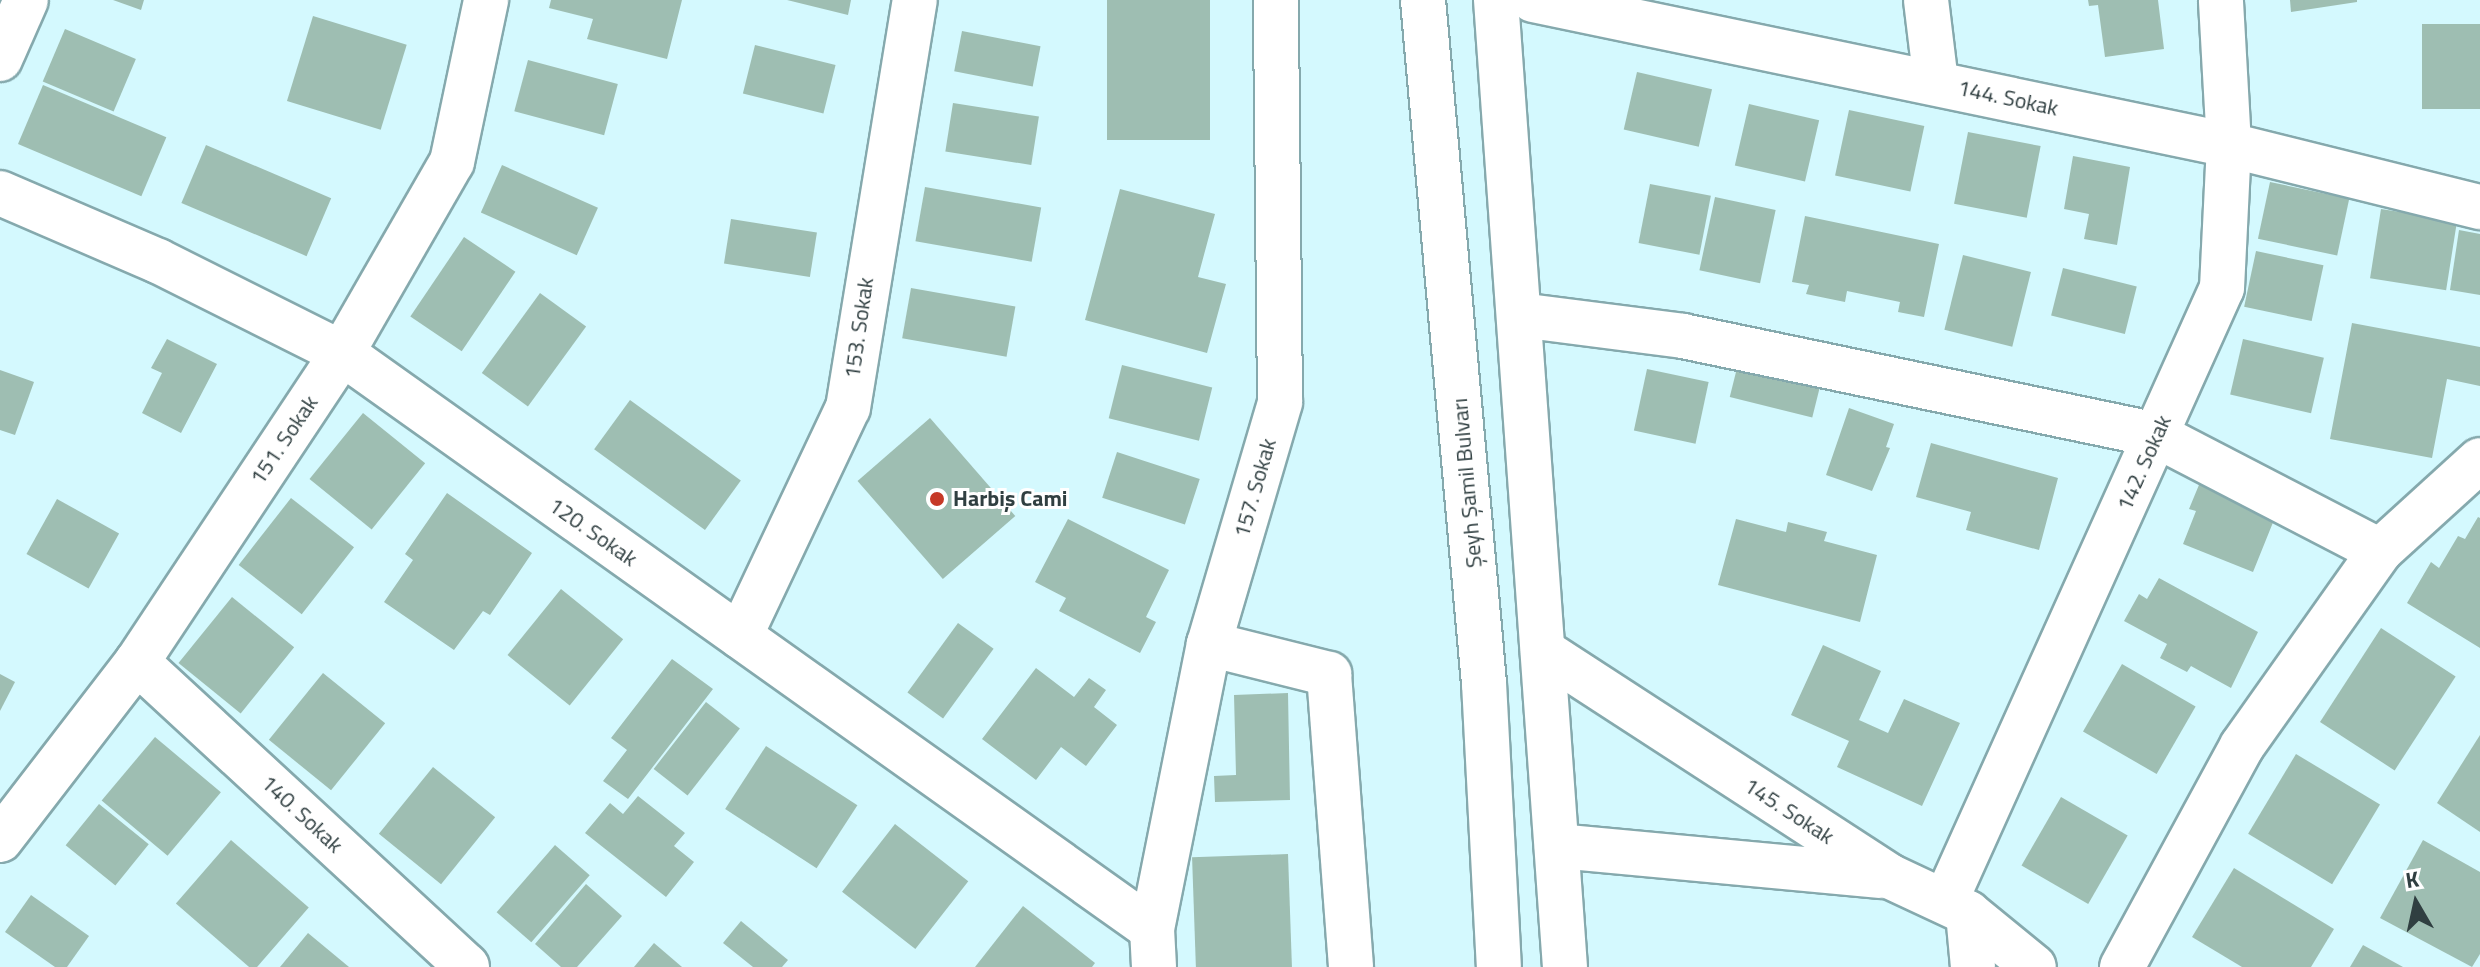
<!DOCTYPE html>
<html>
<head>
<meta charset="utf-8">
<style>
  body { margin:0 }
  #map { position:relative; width:2480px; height:967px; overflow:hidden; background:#d4f9fe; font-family:"Titillium Web",sans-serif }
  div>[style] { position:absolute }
  .building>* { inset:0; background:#9ebeb2; transform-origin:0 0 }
  .roads { filter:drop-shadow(2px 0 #85a9ad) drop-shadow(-2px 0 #85a9ad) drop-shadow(0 2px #85a9ad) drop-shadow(0 -2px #85a9ad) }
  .minor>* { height:44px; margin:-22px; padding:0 22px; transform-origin:22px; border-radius:22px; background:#fff }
  .major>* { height:44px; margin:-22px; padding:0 22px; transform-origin:22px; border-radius:22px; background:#fff }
  .dots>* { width:22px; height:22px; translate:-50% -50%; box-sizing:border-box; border:4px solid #fff; border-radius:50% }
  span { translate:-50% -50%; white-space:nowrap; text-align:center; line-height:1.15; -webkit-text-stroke:6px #fff; paint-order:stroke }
  .street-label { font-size:22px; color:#303f41 }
  .poi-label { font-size:22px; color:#303f41; font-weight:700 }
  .left { translate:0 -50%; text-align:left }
  .north { position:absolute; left:2376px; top:863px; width:80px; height:80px; -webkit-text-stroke:6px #fff; paint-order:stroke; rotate:351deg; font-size:22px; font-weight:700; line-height:32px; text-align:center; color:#303f41 }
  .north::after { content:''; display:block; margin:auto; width:28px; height:36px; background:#303f41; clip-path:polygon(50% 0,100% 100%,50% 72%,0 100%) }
</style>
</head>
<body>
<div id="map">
  <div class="building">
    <i style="clip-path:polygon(113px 0,144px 0,141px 10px)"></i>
    <i style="clip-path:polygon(551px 0,682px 0,667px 59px,587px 39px,593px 19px,549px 8px)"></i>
    <i style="clip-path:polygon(787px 0,851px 0,848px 15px)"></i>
    <i style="left:1107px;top:0;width:103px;height:140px"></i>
    <i style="clip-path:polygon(2088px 0,2158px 0,2164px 49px,2105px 57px,2098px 5px,2089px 6px)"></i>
    <i style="clip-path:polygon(2290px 0,2357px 0,2357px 2px,2291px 12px)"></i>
    <i style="left:313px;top:16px;width:98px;height:89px;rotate:17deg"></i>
    <i style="left:2480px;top:24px;width:85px;height:58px;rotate:90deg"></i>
    <i style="left:65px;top:29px;width:77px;height:57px;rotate:23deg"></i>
    <i style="left:962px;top:31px;width:80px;height:41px;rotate:11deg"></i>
    <i style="left:755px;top:45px;width:83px;height:50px;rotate:14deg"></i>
    <i style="left:528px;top:60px;width:93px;height:53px;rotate:15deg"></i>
    <i style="left:1637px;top:72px;width:77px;height:59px;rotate:13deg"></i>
    <i style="left:43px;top:85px;width:134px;height:64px;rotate:23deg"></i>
    <i style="left:953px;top:103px;width:87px;height:49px;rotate:9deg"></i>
    <i style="left:1749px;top:104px;width:72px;height:63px;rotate:13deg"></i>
    <i style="left:1849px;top:110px;width:77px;height:67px;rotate:12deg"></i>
    <i style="left:1968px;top:132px;width:74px;height:73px;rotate:11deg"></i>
    <i style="left:206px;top:145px;width:136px;height:63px;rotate:23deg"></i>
    <i style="clip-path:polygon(2073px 156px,2130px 167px,2117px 245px,2084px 239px,2089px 214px,2064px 209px)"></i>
    <i style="left:502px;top:165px;width:105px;height:52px;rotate:24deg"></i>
    <i style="left:2270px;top:182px;width:81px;height:58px;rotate:12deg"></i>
    <i style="left:1650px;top:184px;width:62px;height:60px;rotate:11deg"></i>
    <i style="left:925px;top:187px;width:118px;height:55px;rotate:10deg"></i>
    <i style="clip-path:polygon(1120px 189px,1215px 214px,1198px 277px,1226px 284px,1207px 353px,1085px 320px)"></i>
    <i style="left:1715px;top:197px;width:62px;height:75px;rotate:12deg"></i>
    <i style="left:2381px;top:209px;width:77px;height:70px;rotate:9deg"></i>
    <i style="clip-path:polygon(1805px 216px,1939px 244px,1924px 317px,1898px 312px,1900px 302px,1847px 291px,1845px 302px,1806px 294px,1809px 285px,1792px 282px)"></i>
    <i style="left:731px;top:219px;width:87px;height:45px;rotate:9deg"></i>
    <i style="clip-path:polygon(2459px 230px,2480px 234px,2480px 295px,2450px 290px)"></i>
    <i style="left:464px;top:237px;width:62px;height:96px;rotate:34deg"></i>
    <i style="left:2256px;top:251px;width:69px;height:57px;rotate:12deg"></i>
    <i style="left:1963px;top:255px;width:70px;height:77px;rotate:14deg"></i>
    <i style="left:2063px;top:268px;width:76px;height:49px;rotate:14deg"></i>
    <i style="left:911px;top:288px;width:106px;height:51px;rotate:10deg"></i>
    <i style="left:540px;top:293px;width:57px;height:99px;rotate:36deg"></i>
    <i style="clip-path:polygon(2352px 323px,2480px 347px,2480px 386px,2447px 379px,2432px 458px,2330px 439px)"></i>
    <i style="clip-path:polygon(167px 339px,217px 364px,181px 433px,142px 413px,162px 373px,151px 368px)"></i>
    <i style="left:2243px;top:339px;width:83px;height:57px;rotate:13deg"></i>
    <i style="left:1738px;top:364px;width:85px;height:34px;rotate:14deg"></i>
    <i style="left:1122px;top:365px;width:93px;height:55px;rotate:14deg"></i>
    <i style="left:1647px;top:369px;width:63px;height:63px;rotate:12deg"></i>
    <i style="clip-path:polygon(0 370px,34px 382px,15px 435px,0 430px)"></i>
    <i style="left:630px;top:400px;width:137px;height:61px;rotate:36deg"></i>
    <i style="clip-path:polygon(1849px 408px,1894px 424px,1886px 447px,1890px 448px,1872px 491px,1826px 475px)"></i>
    <i style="left:363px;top:413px;width:80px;height:85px;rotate:39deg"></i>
    <i style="left:930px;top:418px;width:130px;height:96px;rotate:49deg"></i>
    <i style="clip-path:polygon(1931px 443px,2058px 478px,2039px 550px,1966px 530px,1971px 512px,1916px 497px)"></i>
    <i style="left:1117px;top:452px;width:87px;height:48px;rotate:18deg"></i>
    <i style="clip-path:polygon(2201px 480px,2278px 510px,2253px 572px,2183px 544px,2196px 511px,2189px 509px)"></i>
    <i style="clip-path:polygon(447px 493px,532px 553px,490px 615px,483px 611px,454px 650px,384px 602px,413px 560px,405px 554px)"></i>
    <i style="left:291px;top:498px;width:80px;height:85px;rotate:38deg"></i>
    <i style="left:57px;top:499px;width:71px;height:63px;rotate:29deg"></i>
    <i style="clip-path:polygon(2478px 517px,2480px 518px,2480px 648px,2407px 603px,2431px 562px,2439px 568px,2458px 536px,2465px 539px)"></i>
    <i style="clip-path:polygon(1068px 519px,1169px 570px,1146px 617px,1156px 622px,1140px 653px,1059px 611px,1066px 598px,1035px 582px)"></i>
    <i style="clip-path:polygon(1736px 519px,1786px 532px,1788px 522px,1827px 532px,1824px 541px,1877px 555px,1860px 622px,1718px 585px)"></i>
    <i style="clip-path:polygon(2159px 578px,2258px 632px,2231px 688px,2191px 666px,2187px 672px,2160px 658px,2167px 644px,2124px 621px,2139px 594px,2147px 599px)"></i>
    <i style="left:561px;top:589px;width:80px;height:85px;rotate:39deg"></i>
    <i style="left:232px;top:597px;width:80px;height:85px;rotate:39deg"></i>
    <i style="left:958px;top:623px;width:44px;height:86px;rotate:36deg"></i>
    <i style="left:2381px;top:628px;width:89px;height:112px;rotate:33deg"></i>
    <i style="clip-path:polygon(1823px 645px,1881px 671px,1859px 720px,1888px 733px,1904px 699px,1960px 723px,1922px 806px,1837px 767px,1849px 741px,1791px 715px)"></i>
    <i style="clip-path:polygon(672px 659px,713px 689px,628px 799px,603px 781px,627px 750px,611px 738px)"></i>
    <i style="left:2122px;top:664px;width:85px;height:78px;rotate:30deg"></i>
    <i style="clip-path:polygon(1036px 668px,1074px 697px,1089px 678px,1106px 690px,1094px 707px,1117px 725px,1086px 766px,1061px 747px,1036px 780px,982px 739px)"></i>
    <i style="left:323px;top:673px;width:80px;height:86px;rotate:39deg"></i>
    <i style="clip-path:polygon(0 674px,15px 682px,0 711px)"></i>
    <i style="clip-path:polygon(1288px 693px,1290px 800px,1215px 802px,1214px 776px,1236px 775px,1234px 695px)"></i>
    <i style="left:706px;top:702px;width:43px;height:85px;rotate:38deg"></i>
    <i style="clip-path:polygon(2480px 735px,2480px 832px,2437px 803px)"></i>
    <i style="left:155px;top:737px;width:86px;height:83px;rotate:40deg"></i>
    <i style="left:766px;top:746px;width:109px;height:75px;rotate:33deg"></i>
    <i style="left:2296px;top:754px;width:98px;height:93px;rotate:31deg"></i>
    <i style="left:433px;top:767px;width:80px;height:86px;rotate:39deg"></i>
    <i style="clip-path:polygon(638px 796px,685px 833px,674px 846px,694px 862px,666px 897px,585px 833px,610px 803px,623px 814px)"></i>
    <i style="left:2061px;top:797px;width:77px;height:79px;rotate:30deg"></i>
    <i style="left:99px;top:804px;width:64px;height:53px;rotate:39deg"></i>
    <i style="left:895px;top:824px;width:93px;height:86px;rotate:38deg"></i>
    <i style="left:231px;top:840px;width:103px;height:84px;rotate:41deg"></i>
    <i style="clip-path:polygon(2423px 840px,2480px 872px,2480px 954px,2472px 967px,2380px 918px)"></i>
    <i style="left:555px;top:845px;width:46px;height:89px;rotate:41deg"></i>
    <i style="left:1288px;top:854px;width:113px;height:96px;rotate:88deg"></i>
    <i style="clip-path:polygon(2234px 868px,2334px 929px,2311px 967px,2242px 967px,2192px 937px)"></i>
    <i style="clip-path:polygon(586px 884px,622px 916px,577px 967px,561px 967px,535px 944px)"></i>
    <i style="clip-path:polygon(31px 895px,89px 936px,67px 967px,55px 967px,5px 932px)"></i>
    <i style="clip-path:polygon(1023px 906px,1095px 963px,1092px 967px,975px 967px)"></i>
    <i style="clip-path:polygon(741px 921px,788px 960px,782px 967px,753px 967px,723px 943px)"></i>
    <i style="clip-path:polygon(308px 933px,349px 967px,280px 967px)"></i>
    <i style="clip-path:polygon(654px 943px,682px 967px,634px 967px)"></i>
    <i style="clip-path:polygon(2363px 945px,2403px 967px,2350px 967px)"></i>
  </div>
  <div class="roads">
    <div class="minor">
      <i style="left:1533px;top:0;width:711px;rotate:11.77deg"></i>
      <i style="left:2229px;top:145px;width:259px;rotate:13.9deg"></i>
      <i style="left:1926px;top:0;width:84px;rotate:83.1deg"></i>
      <i style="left:0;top:59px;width:64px;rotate:-66.2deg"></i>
      <i style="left:0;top:193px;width:172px;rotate:23.3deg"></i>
      <i style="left:158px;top:261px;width:206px;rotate:26.6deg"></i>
      <i style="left:342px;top:353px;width:994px;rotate:35.42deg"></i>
      <i style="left:1520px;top:315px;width:164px;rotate:7.3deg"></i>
      <i style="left:1683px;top:336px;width:483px;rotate:11.8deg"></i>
      <i style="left:2156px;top:435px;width:252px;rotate:27.4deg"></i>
      <i style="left:740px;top:636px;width:252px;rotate:-64.7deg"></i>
      <i style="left:848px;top:408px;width:413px;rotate:-80.7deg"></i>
      <i style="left:1209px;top:644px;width:124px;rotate:14deg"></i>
      <i style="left:1329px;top:674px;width:294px;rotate:85.7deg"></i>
      <i style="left:1543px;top:651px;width:413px;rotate:33deg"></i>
      <i style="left:1889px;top:876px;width:87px;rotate:25.1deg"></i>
      <i style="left:1968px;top:913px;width:85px;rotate:39.3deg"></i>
      <i style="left:137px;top:662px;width:449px;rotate:42.7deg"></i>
      <i style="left:0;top:840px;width:225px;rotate:-52.4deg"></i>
      <i style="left:137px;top:662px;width:371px;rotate:-56.4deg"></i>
      <i style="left:342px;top:353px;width:220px;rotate:-60.1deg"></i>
      <i style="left:452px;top:162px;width:166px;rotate:-78.1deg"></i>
      <i style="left:1557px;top:846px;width:325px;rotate:5.3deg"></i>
      <i style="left:1946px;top:900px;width:671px;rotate:-65.73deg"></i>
      <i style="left:2222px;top:288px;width:143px;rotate:-87.2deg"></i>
      <i style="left:2229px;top:145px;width:145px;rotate:-93.2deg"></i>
      <i style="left:1968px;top:913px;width:54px;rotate:84.7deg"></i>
      <i style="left:1154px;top:967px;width:38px;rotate:-93deg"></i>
      <i style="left:1152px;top:929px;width:291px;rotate:-78.7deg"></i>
      <i style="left:1209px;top:644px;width:252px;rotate:-73.6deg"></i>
      <i style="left:1280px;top:402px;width:402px;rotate:-90.6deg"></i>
      <i style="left:2122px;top:967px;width:251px;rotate:-61.5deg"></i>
      <i style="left:2242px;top:746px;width:239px;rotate:-54.7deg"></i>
      <i style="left:2380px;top:551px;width:135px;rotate:-42.3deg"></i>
    </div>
    <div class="major">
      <i style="left:1423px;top:0;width:686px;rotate:84.9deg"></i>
      <i style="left:1484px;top:683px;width:284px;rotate:87deg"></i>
      <i style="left:1496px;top:0;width:969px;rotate:85.92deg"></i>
    </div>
  </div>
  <div class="dots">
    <i style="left:937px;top:499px;background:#c63927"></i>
  </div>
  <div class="street-label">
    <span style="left:2008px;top:98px;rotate:12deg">144. Sokak</span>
    <span style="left:859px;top:328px;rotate:-82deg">153. Sokak</span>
    <span style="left:284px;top:440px;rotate:-56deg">151. Sokak</span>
    <span style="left:2144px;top:463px;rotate:-66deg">142. Sokak</span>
    <span style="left:1467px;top:483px;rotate:-95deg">Şeyh Şamil Bulvarı</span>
    <span style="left:1255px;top:488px;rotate:-74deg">157. Sokak</span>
    <span style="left:593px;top:532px;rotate:35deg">120. Sokak</span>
    <span style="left:1789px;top:811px;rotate:33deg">145. Sokak</span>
    <span style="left:302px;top:814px;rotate:43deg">140. Sokak</span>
  </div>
  <div class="poi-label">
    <span class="left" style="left:953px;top:499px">Harbiş Cami</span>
  </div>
  <div class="north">K</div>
</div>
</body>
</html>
